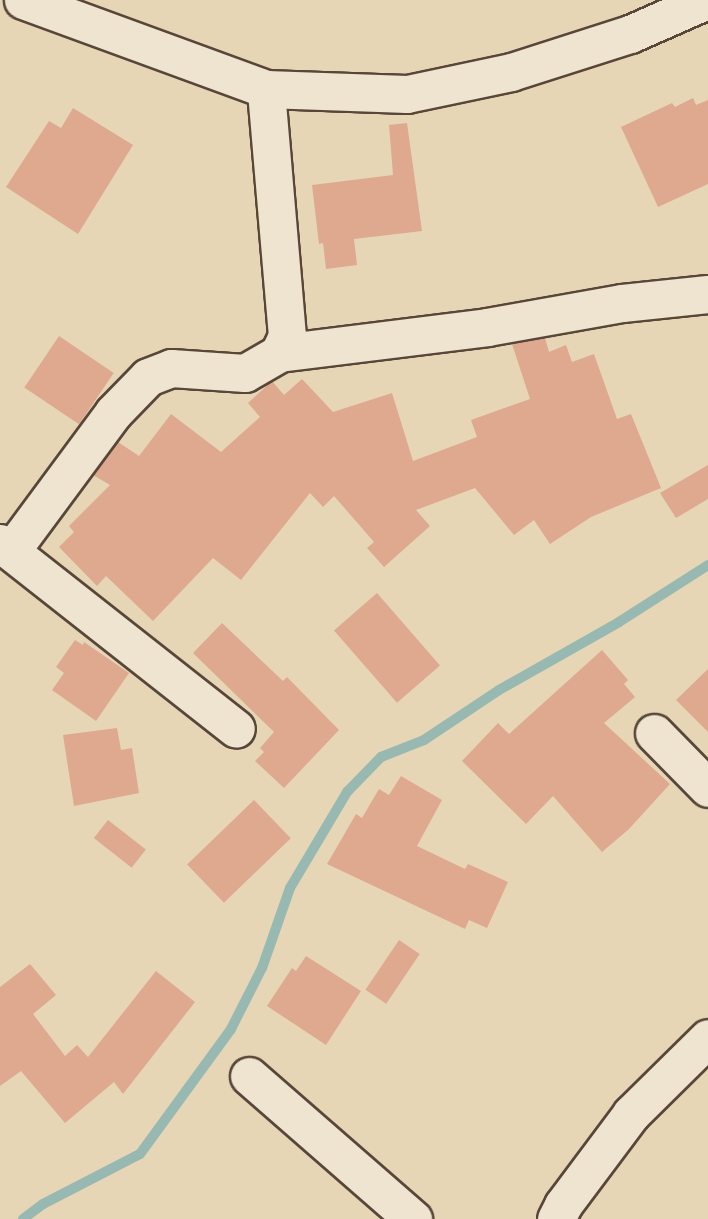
<!DOCTYPE html>
<html>
<head>
<meta charset="utf-8">
<style>
  body { margin:0 }
  #map { position:relative; width:708px; height:1219px; overflow:hidden; background:#e7d6b6; font-family:Cardo,serif }
  div>[style] { position:absolute }
  .stream>* { height:10px; margin:-5px; padding:0 5px; transform-origin:5px; border-radius:5px; background:#97b9b1 }
  .building>* { inset:0; background:#dea98f; transform-origin:0 0 }
  .roads { filter:drop-shadow(2px 0 #584739) drop-shadow(-2px 0 #584739) drop-shadow(0 2px #584739) drop-shadow(0 -2px #584739) }
  .minor>* { height:37px; margin:-18.5px; padding:0 18.5px; transform-origin:18.5px; border-radius:18.5px; background:#efe4d0 }
  span { translate:-50% -50%; white-space:nowrap; text-align:center; line-height:1.15; -webkit-text-stroke:7px #efe4d0; paint-order:stroke }
</style>
</head>
<body>
<div id="map">
  <div class="stream">
    <i style="left:23px;top:1219px;width:25px;rotate:-37deg"></i>
    <i style="left:43px;top:1204px;width:109px;rotate:-27.3deg"></i>
    <i style="left:140px;top:1154px;width:155px;rotate:-53.9deg"></i>
    <i style="left:231px;top:1029px;width:68px;rotate:-63.1deg"></i>
    <i style="left:262px;top:968px;width:85px;rotate:-70.7deg"></i>
    <i style="left:290px;top:888px;width:112px;rotate:-59.3deg"></i>
    <i style="left:347px;top:792px;width:49px;rotate:-45.8deg"></i>
    <i style="left:381px;top:757px;width:46px;rotate:-21.6deg"></i>
    <i style="left:424px;top:740px;width:90px;rotate:-33.7deg"></i>
    <i style="left:499px;top:690px;width:138px;rotate:-29.5deg"></i>
    <i style="left:619px;top:622px;width:106px;rotate:-32.6deg"></i>
  </div>
  <div class="building">
    <i style="clip-path:polygon(693px 98px,696px 105px,708px 100px,708px 184px,658px 207px,621px 127px,672px 103px,675px 107px)"></i>
    <i style="clip-path:polygon(73px 108px,133px 145px,78px 234px,6px 187px,49px 121px,61px 128px)"></i>
    <i style="clip-path:polygon(407px 123px,422px 231px,354px 239px,357px 265px,326px 269px,323px 243px,319px 244px,312px 185px,393px 175px,389px 125px)"></i>
    <i style="left:59px;top:336px;width:66px;height:62px;rotate:34deg"></i>
    <i style="clip-path:polygon(545px 338px,549px 352px,566px 345px,572px 362px,594px 354px,617px 419px,631px 414px,661px 488px,591px 517px,550px 544px,534px 520px,514px 535px,475px 488px,416px 510px,430px 526px,384px 567px,367px 548px,374px 542px,334px 496px,323px 507px,310px 493px,241px 580px,213px 558px,153px 621px,106px 576px,97px 586px,59px 547px,74px 532px,69px 526px,110px 485px,93px 475px,118px 442px,139px 456px,171px 414px,221px 452px,260px 417px,248px 403px,272px 381px,284px 395px,302px 379px,333px 412px,392px 393px,413px 461px,477px 437px,471px 420px,530px 399px,512px 344px)"></i>
    <i style="clip-path:polygon(708px 465px,708px 499px,676px 518px,660px 493px)"></i>
    <i style="left:377px;top:593px;width:96px;height:57px;rotate:49deg"></i>
    <i style="clip-path:polygon(222px 623px,283px 681px,287px 677px,339px 730px,284px 788px,255px 761px,264px 752px,260px 748px,274px 732px,193px 653px)"></i>
    <i style="clip-path:polygon(75px 640px,83px 645px,84px 642px,129px 673px,96px 721px,52px 690px,64px 673px,56px 667px)"></i>
    <i style="clip-path:polygon(602px 650px,628px 680px,624px 684px,635px 697px,604px 723px,670px 784px,629px 829px,602px 852px,553px 796px,526px 824px,462px 761px,498px 723px,509px 734px)"></i>
    <i style="clip-path:polygon(708px 669px,708px 732px,676px 700px)"></i>
    <i style="clip-path:polygon(117px 728px,121px 750px,132px 748px,139px 793px,74px 806px,63px 735px)"></i>
    <i style="clip-path:polygon(401px 776px,442px 800px,417px 846px,465px 869px,468px 864px,508px 882px,487px 928px,469px 920px,465px 929px,327px 864px,356px 814px,362px 818px,379px 789px,389px 795px)"></i>
    <i style="left:254px;top:800px;width:53px;height:93px;rotate:46deg"></i>
    <i style="left:108px;top:820px;width:48px;height:23px;rotate:38deg"></i>
    <i style="left:399px;top:940px;width:25px;height:60px;rotate:34deg"></i>
    <i style="clip-path:polygon(306px 956px,361px 991px,326px 1045px,267px 1006px,292px 968px,296px 971px)"></i>
    <i style="clip-path:polygon(30px 964px,56px 995px,33px 1014px,65px 1056px,77px 1045px,88px 1057px,156px 971px,195px 1002px,123px 1094px,114px 1082px,65px 1123px,21px 1071px,0 1086px,0 987px)"></i>
  </div>
  <div class="roads">
    <div class="minor">
      <i style="left:23px;top:0;width:259px;rotate:20.1deg"></i>
      <i style="left:266px;top:89px;width:141px;rotate:2deg"></i>
      <i style="left:407px;top:94px;width:106px;rotate:-11.9deg"></i>
      <i style="left:511px;top:72px;width:125px;rotate:-17.7deg"></i>
      <i style="left:630px;top:34px;width:84px;rotate:-23.8deg"></i>
      <i style="left:279px;top:353px;width:210px;rotate:-7.1deg"></i>
      <i style="left:487px;top:327px;width:137px;rotate:-10.1deg"></i>
      <i style="left:622px;top:303px;width:86px;rotate:-6deg"></i>
      <i style="left:0;top:543px;width:300px;rotate:38.2deg"></i>
      <i style="left:11px;top:551px;width:172px;rotate:-53.5deg"></i>
      <i style="left:113px;top:413px;width:50px;rotate:-45.8deg"></i>
      <i style="left:148px;top:377px;width:25px;rotate:-21deg"></i>
      <i style="left:171px;top:368px;width:74px;rotate:3.9deg"></i>
      <i style="left:245px;top:373px;width:39px;rotate:-30deg"></i>
      <i style="left:279px;top:353px;width:19px;rotate:-65deg"></i>
      <i style="left:287px;top:336px;width:248px;rotate:-94.9deg"></i>
      <i style="left:654px;top:733px;width:77px;rotate:45.5deg"></i>
      <i style="left:249px;top:1076px;width:218px;rotate:41.1deg"></i>
      <i style="left:556px;top:1219px;width:16px;rotate:-63deg"></i>
      <i style="left:563px;top:1205px;width:114px;rotate:-53.2deg"></i>
      <i style="left:631px;top:1114px;width:108px;rotate:-44.6deg"></i>
    </div>
  </div>
</div>
</body>
</html>
